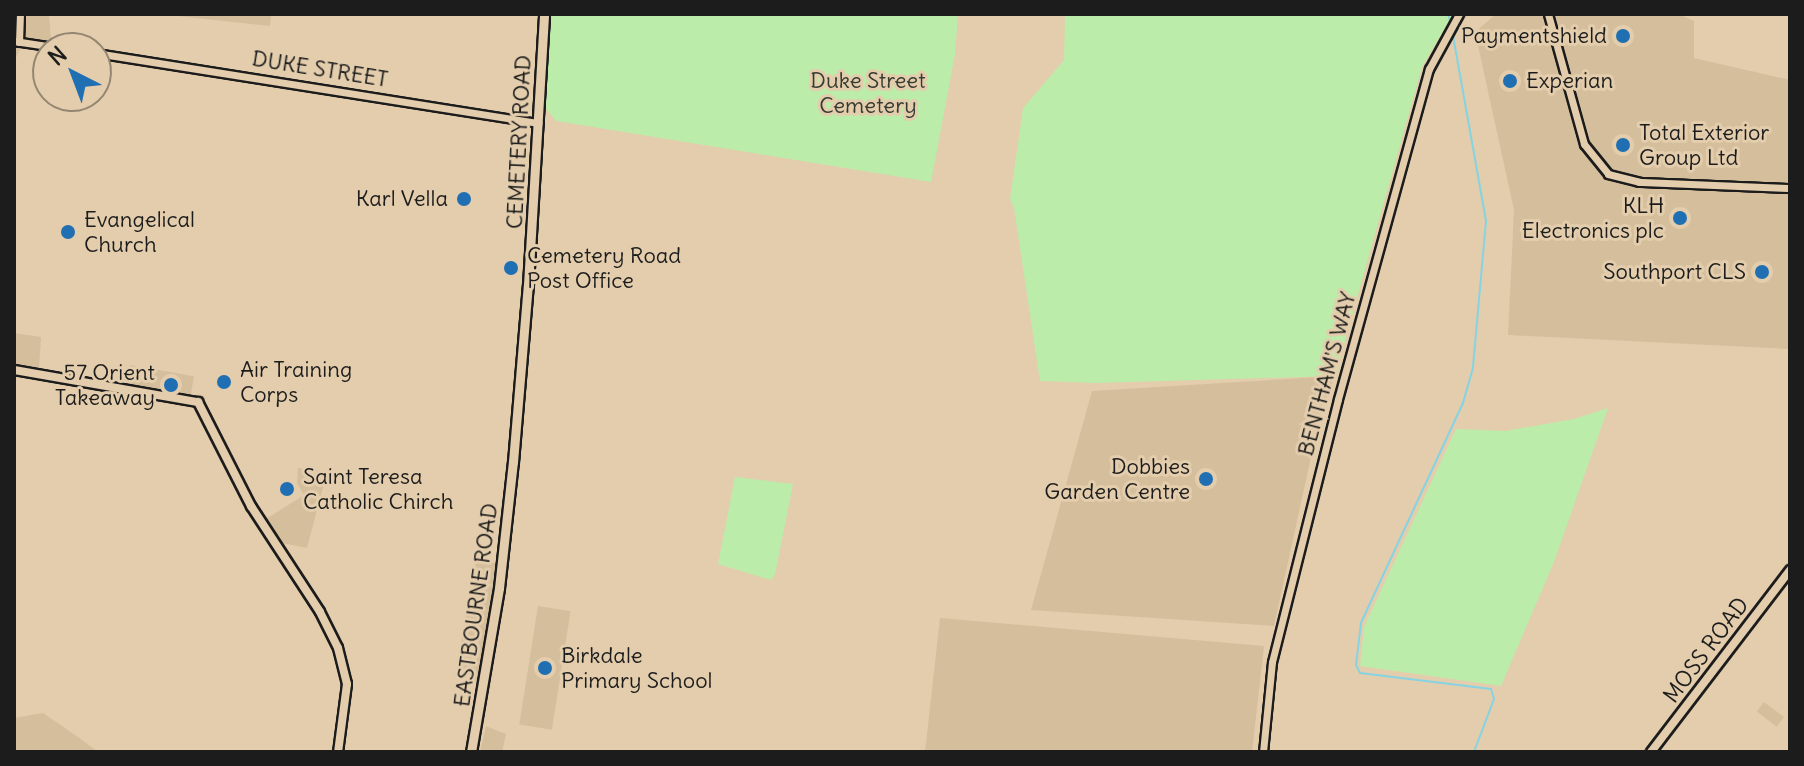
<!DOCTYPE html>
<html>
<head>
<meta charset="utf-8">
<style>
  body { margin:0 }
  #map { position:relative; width:1804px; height:766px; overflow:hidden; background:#e3cdac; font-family:Delius,sans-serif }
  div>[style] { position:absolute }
  .built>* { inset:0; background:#d5be9c; transform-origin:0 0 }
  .green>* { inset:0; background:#bcecaa }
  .stream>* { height:2px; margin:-1px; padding:0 1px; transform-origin:1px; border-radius:1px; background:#85d3e3 }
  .roads { filter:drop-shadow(2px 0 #1c1c1c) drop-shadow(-2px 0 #1c1c1c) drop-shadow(0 2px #1c1c1c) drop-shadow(0 -2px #1c1c1c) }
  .tertiary>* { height:7px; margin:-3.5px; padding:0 3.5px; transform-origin:3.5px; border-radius:3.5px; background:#e3cdac }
  .secondary>* { height:8px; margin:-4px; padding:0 4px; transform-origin:4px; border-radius:4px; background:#e3cdac }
  .primary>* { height:9px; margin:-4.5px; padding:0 4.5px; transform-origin:4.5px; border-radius:4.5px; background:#e3cdac }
  .dots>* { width:22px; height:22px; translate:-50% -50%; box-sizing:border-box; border:4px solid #e3cdac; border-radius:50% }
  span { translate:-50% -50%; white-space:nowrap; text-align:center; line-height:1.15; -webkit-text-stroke:6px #e3cdac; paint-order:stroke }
  .poi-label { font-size:22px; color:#1c1c1c }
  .right { translate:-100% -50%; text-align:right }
  .left { translate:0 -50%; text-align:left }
  .street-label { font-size:22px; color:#1c1c1c }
  .park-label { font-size:22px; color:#343b31 }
  .frame { position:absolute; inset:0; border:16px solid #1c1c1c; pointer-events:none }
  .north { position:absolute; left:32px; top:32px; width:80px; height:80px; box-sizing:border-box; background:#e3cdac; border:2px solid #938672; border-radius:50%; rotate:318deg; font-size:22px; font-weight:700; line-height:32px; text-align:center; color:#1c1c1c }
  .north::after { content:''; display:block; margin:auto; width:28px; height:36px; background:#1f6fb2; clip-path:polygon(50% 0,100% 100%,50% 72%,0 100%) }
</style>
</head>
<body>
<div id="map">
  <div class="built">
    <i style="clip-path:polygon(14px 14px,49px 14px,51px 40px,22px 45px,14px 62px)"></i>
    <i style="clip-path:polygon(159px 14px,271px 14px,270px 26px)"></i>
    <i style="clip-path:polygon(1496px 14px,1678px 14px,1694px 21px,1694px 58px,1790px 80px,1790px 349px,1508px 335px,1514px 210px,1475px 32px)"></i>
    <i style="clip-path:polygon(14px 333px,41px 337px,39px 369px,17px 366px,14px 384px)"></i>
    <i style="left:130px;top:365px;width:65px;height:20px;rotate:10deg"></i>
    <i style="clip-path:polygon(1335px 376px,1322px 407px,1274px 626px,1031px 610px,1092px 391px)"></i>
    <i style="clip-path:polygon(298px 468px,327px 472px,307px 548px,282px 543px,266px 519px,304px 495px,297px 483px)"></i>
    <i style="clip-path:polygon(476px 559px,495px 563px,497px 584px,480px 684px,455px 677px)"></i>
    <i style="left:538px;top:606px;width:33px;height:120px;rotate:9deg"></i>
    <i style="clip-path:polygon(940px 618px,1264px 646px,1252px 752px,925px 752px)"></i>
    <i style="left:1764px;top:702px;width:25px;height:12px;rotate:37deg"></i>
    <i style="clip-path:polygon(43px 713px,78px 737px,98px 752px,14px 752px,14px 718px)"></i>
    <i style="clip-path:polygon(486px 726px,506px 734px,502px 752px,480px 752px)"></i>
  </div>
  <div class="green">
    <i style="clip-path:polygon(550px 14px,958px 14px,955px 54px,931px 182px,556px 121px,544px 106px)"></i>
    <i style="clip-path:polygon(1065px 14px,1453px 14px,1422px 67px,1335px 376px,1097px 383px,1040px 381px,1014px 208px,1010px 199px,1023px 108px,1064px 60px)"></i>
    <i style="clip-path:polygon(1608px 408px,1554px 562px,1501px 686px,1360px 666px,1364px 627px,1456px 429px,1505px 431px,1574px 419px)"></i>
    <i style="clip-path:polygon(735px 477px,793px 484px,775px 574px,771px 580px,718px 564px)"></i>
  </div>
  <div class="stream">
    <i style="left:1448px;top:14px;width:10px;rotate:73deg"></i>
    <i style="left:1452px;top:30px;width:194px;rotate:79.9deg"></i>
    <i style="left:1486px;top:221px;width:148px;rotate:95.1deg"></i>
    <i style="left:1473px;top:368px;width:36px;rotate:106deg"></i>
    <i style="left:1463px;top:403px;width:242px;rotate:114.9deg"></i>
    <i style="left:1361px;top:623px;width:42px;rotate:96.8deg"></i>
    <i style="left:1356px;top:665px;width:9px;rotate:63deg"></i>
    <i style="left:1360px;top:673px;width:132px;rotate:7deg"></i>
    <i style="left:1491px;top:689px;width:10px;rotate:73deg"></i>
    <i style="left:1494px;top:699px;width:57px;rotate:110.7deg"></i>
  </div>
  <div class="roads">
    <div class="tertiary">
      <i style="left:1548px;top:14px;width:135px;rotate:74.5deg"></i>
      <i style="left:1584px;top:144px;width:38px;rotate:51deg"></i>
      <i style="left:1608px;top:174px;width:32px;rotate:14deg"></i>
      <i style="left:1639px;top:182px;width:151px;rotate:2.3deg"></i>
      <i style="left:14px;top:41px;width:48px;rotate:8.5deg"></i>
      <i style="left:19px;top:42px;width:28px;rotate:-88deg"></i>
      <i style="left:96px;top:53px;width:448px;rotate:9deg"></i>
      <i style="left:1263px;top:752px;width:90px;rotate:-84.3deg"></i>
      <i style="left:1272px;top:662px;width:271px;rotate:-75.9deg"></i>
      <i style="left:1338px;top:399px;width:342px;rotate:-74.6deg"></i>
      <i style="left:1429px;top:69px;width:63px;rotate:-61.4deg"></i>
    </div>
    <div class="secondary">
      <i style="left:14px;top:370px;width:187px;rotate:9.9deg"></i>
      <i style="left:198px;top:402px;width:117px;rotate:63deg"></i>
      <i style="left:251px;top:506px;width:126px;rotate:56.9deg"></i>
      <i style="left:320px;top:612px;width:40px;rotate:63.4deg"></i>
      <i style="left:338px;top:648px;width:37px;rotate:76deg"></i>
      <i style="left:347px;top:684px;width:69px;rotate:97.5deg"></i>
      <i style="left:1651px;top:752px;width:229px;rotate:-52.6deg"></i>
    </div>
    <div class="primary">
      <i style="left:471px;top:752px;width:166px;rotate:-80.3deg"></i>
      <i style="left:499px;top:588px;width:127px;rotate:-83.7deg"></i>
      <i style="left:513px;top:462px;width:178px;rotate:-85.2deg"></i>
      <i style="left:528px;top:285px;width:271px;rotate:-86.6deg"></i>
    </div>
  </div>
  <div class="dots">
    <i style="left:1623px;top:36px;background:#1f6fb2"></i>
    <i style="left:1510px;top:81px;background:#1f6fb2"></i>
    <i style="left:1623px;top:145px;background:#1f6fb2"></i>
    <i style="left:464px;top:199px;background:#1f6fb2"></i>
    <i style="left:1680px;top:218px;background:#1f6fb2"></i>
    <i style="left:68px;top:232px;background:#1f6fb2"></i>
    <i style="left:511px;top:268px;background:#1f6fb2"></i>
    <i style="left:1762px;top:272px;background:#1f6fb2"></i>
    <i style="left:224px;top:382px;background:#1f6fb2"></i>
    <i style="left:171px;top:385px;background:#1f6fb2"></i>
    <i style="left:1206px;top:479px;background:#1f6fb2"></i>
    <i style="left:287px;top:489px;background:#1f6fb2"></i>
    <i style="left:545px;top:668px;background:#1f6fb2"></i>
  </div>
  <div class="poi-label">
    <span class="right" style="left:1607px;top:36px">Paymentshield</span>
    <span class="left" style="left:1526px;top:81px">Experian</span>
    <span class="left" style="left:1639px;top:145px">Total Exterior<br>Group Ltd</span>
    <span class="right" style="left:448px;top:199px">Karl Vella</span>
    <span class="right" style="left:1664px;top:218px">KLH<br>Electronics plc</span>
    <span class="left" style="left:84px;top:232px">Evangelical<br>Church</span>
    <span class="left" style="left:527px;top:268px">Cemetery Road<br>Post Office</span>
    <span class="right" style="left:1746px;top:272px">Southport CLS</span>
    <span class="left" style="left:240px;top:382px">Air Training<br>Corps</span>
    <span class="right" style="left:155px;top:385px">57 Orient<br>Takeaway</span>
    <span class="right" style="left:1190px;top:479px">Dobbies<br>Garden Centre</span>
    <span class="left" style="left:303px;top:489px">Saint Teresa<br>Catholic Chirch</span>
    <span class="left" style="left:561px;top:668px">Birkdale<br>Primary School</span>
  </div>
  <div class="street-label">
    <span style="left:320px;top:69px;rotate:9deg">DUKE STREET</span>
    <span style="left:519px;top:142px;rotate:-87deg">CEMETERY ROAD</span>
    <span style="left:1327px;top:374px;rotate:-75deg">BENTHAM'S WAY</span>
    <span style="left:476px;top:605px;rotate:-82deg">EASTBOURNE ROAD</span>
    <span style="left:1706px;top:650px;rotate:-53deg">MOSS ROAD</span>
  </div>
  <div class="park-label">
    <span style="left:868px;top:93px">Duke Street<br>Cemetery</span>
  </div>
  <div class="frame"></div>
  <div class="north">N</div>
</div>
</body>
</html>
